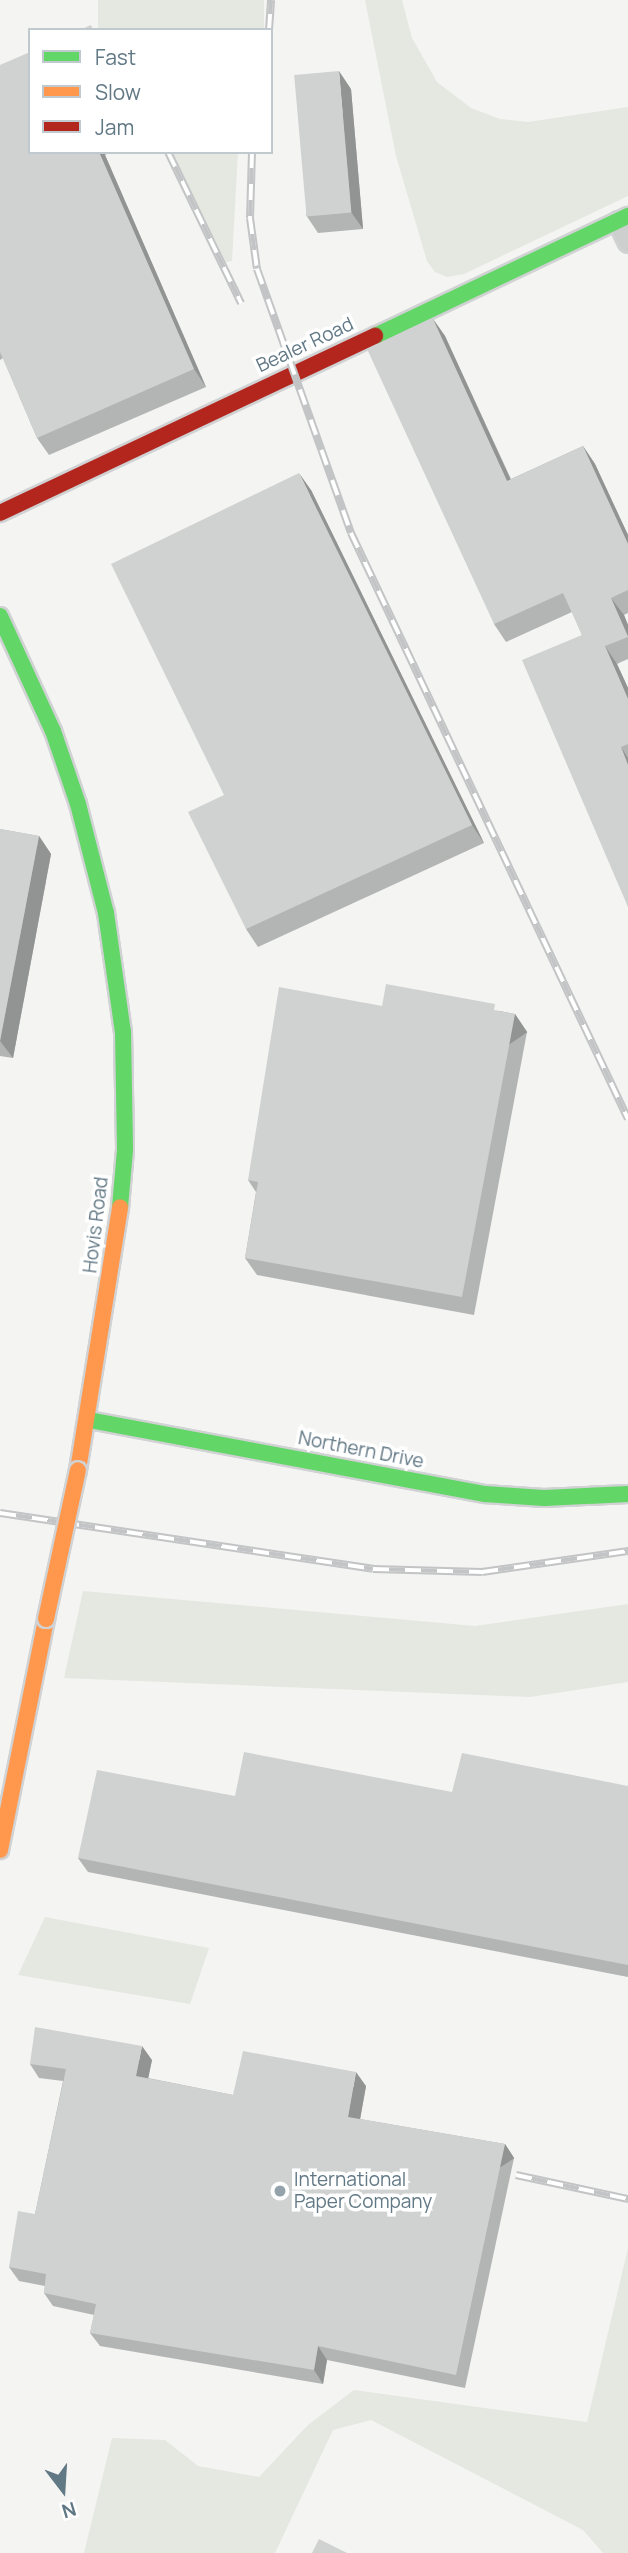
<!DOCTYPE html>
<html>
<head>
<meta charset="utf-8">
<style>
  body { margin:0 }
  #map { position:relative; width:628px; height:2553px; overflow:hidden; background:#f4f4f2; font-family:Manrope,sans-serif }
  div>[style] { position:absolute }
  .green>* { inset:0; background:#e4e8e0; transform-origin:0 0 }
  .roads { filter:drop-shadow(2px 0 #d0d2d3) drop-shadow(-2px 0 #d0d2d3) drop-shadow(0 2px #d0d2d3) drop-shadow(0 -2px #d0d2d3) }
  .street>* { height:19px; margin:-9.5px; padding:0 9.5px; transform-origin:9.5px; border-radius:9.5px; background:#cdcfcf }
  .fast>* { height:16px; margin:-8px; padding:0 8px; transform-origin:8px; border-radius:8px; background:#63d668 }
  .slow>* { height:16px; margin:-8px; padding:0 8px; transform-origin:8px; border-radius:8px; background:#ff974d }
  .jam>* { height:16px; margin:-8px; padding:0 8px; transform-origin:8px; border-radius:8px; background:#b3261e }
  .rail>* { height:8px; margin-top:-4px; transform-origin:0; background:repeating-linear-gradient(90deg,#fff 0 16px,#c3c4c5 0 32px); box-sizing:border-box; border-block:2px solid #c3c4c5 }
  .bridges { filter:drop-shadow(2px 0 #d0d2d3) drop-shadow(-2px 0 #d0d2d3) drop-shadow(0 2px #d0d2d3) drop-shadow(0 -2px #d0d2d3) }
  .slow-bridge>* { height:16px; margin:-8px; padding:0 8px; transform-origin:8px; border-radius:8px; background:#ff974d }
  .wall>* { inset:0; background:#b3b5b5 }
  .shaded-wall>* { inset:0; background:#929393; transform-origin:0 0 }
  .building>* { inset:0; background:#d0d2d2; transform-origin:0 0 }
  .dots>* { width:19px; height:19px; translate:-50% -50%; box-sizing:border-box; border:4px solid #fff; border-radius:50% }
  span { translate:-50% -50%; white-space:nowrap; text-align:center; line-height:1.15; -webkit-text-stroke:7px #fff; paint-order:stroke }
  .street-label { font-size:19px; color:#617885 }
  .poi-label { font-size:19px; color:#617885 }
  .left { translate:0 -50%; text-align:left }
  .legend { position:absolute; left:28px; top:28px; width:245px; height:126px; box-sizing:border-box; background:#fff; border:2px solid #c0c9ce; margin:0; padding:9px 12px; list-style:none; font-size:21px; color:#617885 }
  .legend li { display:flex; align-items:center; gap:14px; height:35px }
  .legend b { width:35px; border:2px solid #c0c9ce }
  .north { position:absolute; left:28px; top:2455px; width:70px; height:70px; -webkit-text-stroke:5px #fff; paint-order:stroke; rotate:163deg; font-size:19px; font-weight:700; line-height:28px; text-align:center; color:#617885 }
  .north::after { content:''; display:block; margin:auto; width:24px; height:32px; background:#617885; clip-path:polygon(50% 0,100% 100%,50% 72%,0 100%) }
</style>
</head>
<body>
<div id="map">
  <div class="green">
    <i style="left:98px;top:0;width:166px;height:33px"></i>
    <i style="clip-path:polygon(365px 0,402px 0,412px 38px,437px 82px,471px 108px,500px 119px,528px 122px,628px 107px,628px 196px,464px 274px,447px 277px,435px 272px,427px 261px,396px 156px)"></i>
    <i style="clip-path:polygon(172px 152px,238px 152px,232px 261px,226px 262px)"></i>
    <i style="clip-path:polygon(83px 1591px,475px 1626px,628px 1604px,628px 1682px,530px 1697px,64px 1678px)"></i>
    <i style="clip-path:polygon(45px 1917px,209px 1948px,190px 2004px,18px 1975px)"></i>
    <i style="clip-path:polygon(628px 2248px,628px 2553px,603px 2553px,583px 2530px,371px 2420px,333px 2430px,275px 2553px,84px 2553px,112px 2438px,165px 2440px,198px 2466px,259px 2477px,308px 2425px,354px 2390px,587px 2422px)"></i>
  </div>
  <div class="roads">
    <div class="street">
      <i style="left:618px;top:221px;width:23px;rotate:65deg"></i>
    </div>
    <div class="fast">
      <i style="left:375px;top:336px;width:280px;rotate:-25.4deg"></i>
      <i style="left:0;top:616px;width:127px;rotate:65.3deg"></i>
      <i style="left:53px;top:731px;width:77px;rotate:71.1deg"></i>
      <i style="left:78px;top:804px;width:113px;rotate:75.6deg"></i>
      <i style="left:106px;top:913px;width:120px;rotate:81.9deg"></i>
      <i style="left:123px;top:1032px;width:118px;rotate:89deg"></i>
      <i style="left:125px;top:1150px;width:57px;rotate:95deg"></i>
      <i style="left:89px;top:1420px;width:403px;rotate:10.6deg"></i>
      <i style="left:485px;top:1494px;width:59px;rotate:3.9deg"></i>
      <i style="left:544px;top:1498px;width:84px;rotate:-2.7deg"></i>
    </div>
    <div class="slow">
      <i style="left:78px;top:1470px;width:266px;rotate:-80.9deg"></i>
      <i style="left:0;top:1850px;width:236px;rotate:-78.7deg"></i>
    </div>
    <div class="jam">
      <i style="left:0;top:513px;width:415px;rotate:-25.3deg"></i>
    </div>
  </div>
  <div class="rail">
    <i style="left:269px;top:30px;width:30px;rotate:-86deg"></i>
    <i style="left:168px;top:152px;width:168px;rotate:64.2deg"></i>
    <i style="left:252px;top:152px;width:66px;rotate:91.7deg"></i>
    <i style="left:250px;top:218px;width:51px;rotate:82.2deg"></i>
    <i style="left:257px;top:269px;width:280px;rotate:70.4deg"></i>
    <i style="left:351px;top:533px;width:648px;rotate:64.7deg"></i>
    <i style="left:0;top:1513px;width:377px;rotate:8.5deg"></i>
    <i style="left:373px;top:1569px;width:109px;rotate:1.6deg"></i>
    <i style="left:482px;top:1572px;width:148px;rotate:-8.2deg"></i>
    <i style="left:516px;top:2175px;width:115px;rotate:12.1deg"></i>
  </div>
  <div class="bridges">
    <div class="slow-bridge">
      <i style="left:46px;top:1619px;width:152px;rotate:-77.9deg"></i>
    </div>
  </div>
  <div class="wall">
    <i style="clip-path:polygon(0 65px,30px 152px,111px 152px,105px 155px,206px 387px,49px 455px,37px 438px,3px 358px,0 360px)"></i>
    <i style="clip-path:polygon(351px 89px,363px 229px,318px 233px,306px 215px)"></i>
    <i style="clip-path:polygon(433px 319px,445px 336px,511px 479px,583px 446px,595px 464px,628px 535px,628px 613px,624px 615px,628px 625px,628px 659px,617px 664px,628px 688px,628px 907px,582px 635px,572px 612px,506px 642px,494px 624px)"></i>
    <i style="clip-path:polygon(311px 490px,484px 843px,258px 947px,246px 929px,224px 795px)"></i>
    <i style="clip-path:polygon(0 829px,39px 836px,51px 854px,13px 1058px,0 1056px)"></i>
    <i style="clip-path:polygon(382px 1006px,500px 1011px,515px 1014px,527px 1032px,474px 1315px,257px 1275px,245px 1258px,256px 1192px,248px 1180px)"></i>
    <i style="clip-path:polygon(628px 1786px,628px 1977px,88px 1872px,78px 1858px,235px 1796px,452px 1792px)"></i>
    <i style="clip-path:polygon(152px 2060px,148px 2078px,233px 2095px,366px 2086px,360px 2119px,505px 2144px,514px 2158px,465px 2388px,327px 2360px,323px 2384px,100px 2346px,90px 2333px,94px 2315px,53px 2306px,44px 2293px,45px 2286px,19px 2281px,9px 2267px,35px 2214px,63px 2081px,39px 2078px,30px 2064px)"></i>
  </div>
  <div class="shaded-wall">
    <i style="clip-path:polygon(339px 71px,351px 89px,363px 229px,351px 212px)"></i>
    <i style="clip-path:polygon(99px 152px,103px 152px,105px 155px,206px 387px,194px 369px)"></i>
    <i style="clip-path:polygon(433px 319px,445px 336px,519px 498px,507px 481px)"></i>
    <i style="clip-path:polygon(583px 446px,595px 464px,628px 535px,628px 544px)"></i>
    <i style="clip-path:polygon(299px 473px,311px 490px,484px 843px,472px 825px)"></i>
    <i style="clip-path:polygon(611px 598px,624px 615px,628px 625px,628px 636px)"></i>
    <i style="clip-path:polygon(605px 646px,617px 664px,628px 688px,628px 699px)"></i>
    <i style="clip-path:polygon(621px 747px,628px 758px,628px 765px)"></i>
    <i style="clip-path:polygon(39px 836px,51px 854px,13px 1058px,0 1041px)"></i>
    <i style="left:515px;top:1014px;width:22px;height:288px;rotate:56deg"></i>
    <i style="clip-path:polygon(142px 2046px,152px 2060px,146px 2089px,136px 2076px)"></i>
    <i style="clip-path:polygon(356px 2072px,366px 2086px,358px 2131px,348px 2117px)"></i>
    <i style="left:505px;top:2144px;width:17px;height:236px;rotate:57deg"></i>
    <i style="clip-path:polygon(318px 2346px,327px 2360px,323px 2384px,314px 2370px)"></i>
  </div>
  <div class="building">
    <i style="clip-path:polygon(91px 25px,93px 30px,80px 30px)"></i>
    <i style="clip-path:polygon(30px 52px,30px 152px,99px 152px,194px 369px,37px 438px,0 352px,0 65px)"></i>
    <i style="left:339px;top:71px;width:142px;height:45px;rotate:85deg"></i>
    <i style="clip-path:polygon(433px 319px,507px 481px,583px 446px,628px 544px,628px 590px,611px 598px,628px 637px,605px 646px,628px 699px,628px 744px,621px 747px,628px 765px,628px 907px,522px 660px,582px 635px,563px 593px,494px 624px,367px 349px)"></i>
    <i style="clip-path:polygon(299px 473px,472px 825px,246px 929px,188px 812px,224px 795px,111px 564px)"></i>
    <i style="clip-path:polygon(0 829px,39px 836px,0 1041px)"></i>
    <i style="clip-path:polygon(386px 984px,495px 1004px,494px 1010px,515px 1014px,462px 1297px,245px 1258px,258px 1182px,248px 1180px,279px 987px,382px 1006px)"></i>
    <i style="clip-path:polygon(244px 1752px,452px 1792px,462px 1753px,628px 1786px,628px 1965px,78px 1858px,97px 1770px,235px 1796px)"></i>
    <i style="clip-path:polygon(35px 2027px,142px 2046px,136px 2076px,233px 2095px,243px 2051px,356px 2072px,348px 2117px,505px 2144px,456px 2375px,318px 2346px,314px 2370px,90px 2333px,96px 2304px,44px 2293px,46px 2274px,9px 2267px,18px 2211px,35px 2214px,66px 2069px,30px 2064px)"></i>
    <i style="clip-path:polygon(319px 2539px,347px 2553px,312px 2553px)"></i>
  </div>
  <div class="dots">
    <i style="left:280px;top:2191px;background:#94a3ab"></i>
  </div>
  <div class="street-label">
    <span style="left:305px;top:345px;rotate:-25deg">Bealer Road</span>
    <span style="left:96px;top:1225px;rotate:-83deg">Hovis Road</span>
    <span style="left:361px;top:1450px;rotate:11deg">Northern Drive</span>
  </div>
  <div class="poi-label">
    <span class="left" style="left:294px;top:2191px">International<br>Paper Company</span>
  </div>
  <ul class="legend">
  <li><b style="height:9px;background:#63d668"></b>Fast</li>
  <li><b style="height:9px;background:#ff974d"></b>Slow</li>
  <li><b style="height:9px;background:#b3261e"></b>Jam</li>
  </ul>
  <div class="north">N</div>
</div>
</body>
</html>
